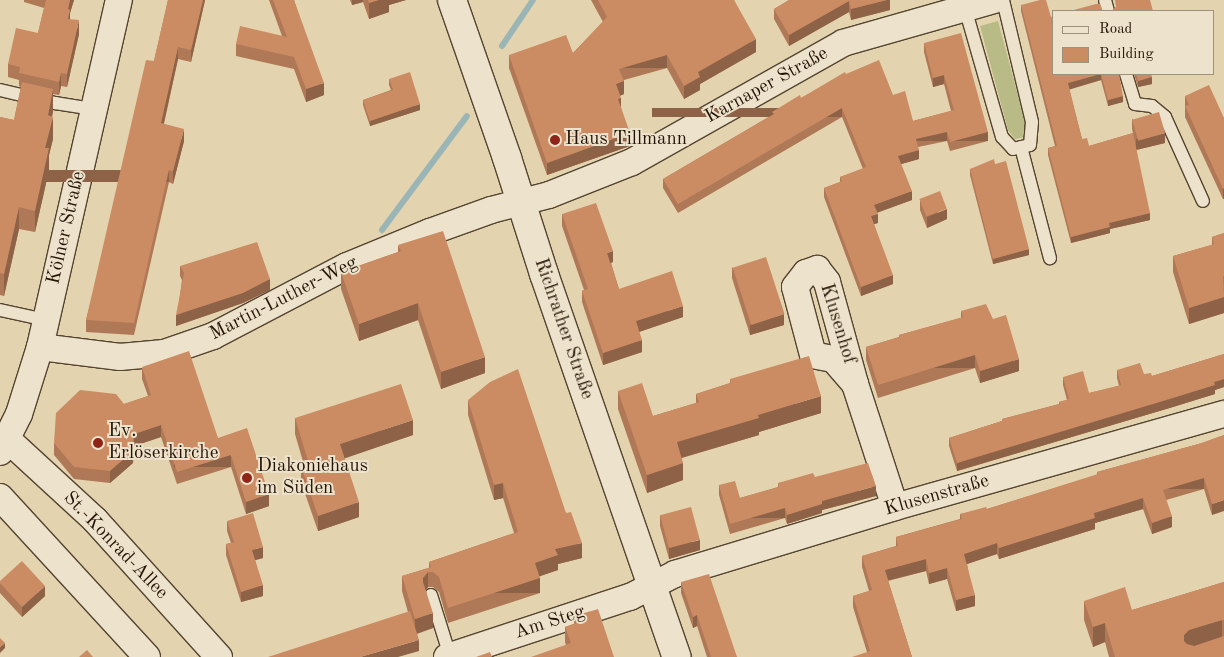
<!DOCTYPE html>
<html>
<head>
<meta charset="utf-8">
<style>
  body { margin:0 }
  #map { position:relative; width:1224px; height:657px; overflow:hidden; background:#e3d3af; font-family:"Old Standard TT",serif }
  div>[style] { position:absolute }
  .green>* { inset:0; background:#b9bb87 }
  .stream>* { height:6px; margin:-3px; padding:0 3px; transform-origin:3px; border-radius:3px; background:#9ab5b6 }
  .roads { filter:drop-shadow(1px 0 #544430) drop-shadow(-1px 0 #544430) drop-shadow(0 1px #544430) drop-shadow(0 -1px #544430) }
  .service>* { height:12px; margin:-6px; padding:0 6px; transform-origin:6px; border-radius:6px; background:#ede2cb }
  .minor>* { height:26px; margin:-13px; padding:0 13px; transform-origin:13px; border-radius:13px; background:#ede2cb }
  .secondary>* { height:28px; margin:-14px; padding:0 14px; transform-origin:14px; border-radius:14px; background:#ede2cb }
  .wall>* { inset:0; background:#af7856 }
  .shaded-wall>* { inset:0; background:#8e6246; transform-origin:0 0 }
  .building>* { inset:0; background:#cb8c64; transform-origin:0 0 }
  .dots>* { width:14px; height:14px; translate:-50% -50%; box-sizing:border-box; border:2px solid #ede2cb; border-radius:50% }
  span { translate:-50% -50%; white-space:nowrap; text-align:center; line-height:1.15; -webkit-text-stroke:4px #ede2cb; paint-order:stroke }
  .street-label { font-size:19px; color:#251406 }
  .poi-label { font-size:19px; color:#251406 }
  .left { translate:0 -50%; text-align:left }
  .legend { position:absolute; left:1052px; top:10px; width:162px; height:65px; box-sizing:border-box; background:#ede2cb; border:1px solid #9d907c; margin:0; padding:6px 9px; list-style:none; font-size:15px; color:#251406 }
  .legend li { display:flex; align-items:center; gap:10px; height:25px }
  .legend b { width:25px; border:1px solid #9d907c }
</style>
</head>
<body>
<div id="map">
  <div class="green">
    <i style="clip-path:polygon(998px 21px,1026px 125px,1025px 137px,1015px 139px,1008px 130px,980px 26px)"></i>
  </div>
  <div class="stream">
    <i style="left:502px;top:46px;width:55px;rotate:-56deg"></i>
    <i style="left:382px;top:230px;width:142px;rotate:-53.3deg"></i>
  </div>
  <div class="roads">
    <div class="service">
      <i style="left:1105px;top:0;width:11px;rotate:75deg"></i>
      <i style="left:965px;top:8px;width:134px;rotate:74deg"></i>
      <i style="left:1002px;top:137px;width:16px;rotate:47deg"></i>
      <i style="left:1013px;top:149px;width:17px;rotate:-13deg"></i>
      <i style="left:1030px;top:145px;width:23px;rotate:-85deg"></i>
      <i style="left:1032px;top:122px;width:125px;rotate:-103.4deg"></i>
      <i style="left:1126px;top:74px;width:31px;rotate:73deg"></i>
      <i style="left:1135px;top:104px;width:17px;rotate:7deg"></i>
      <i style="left:1152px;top:106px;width:17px;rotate:40deg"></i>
      <i style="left:1165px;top:117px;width:92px;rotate:65.7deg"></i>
      <i style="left:0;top:90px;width:57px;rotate:13.3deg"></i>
      <i style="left:55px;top:103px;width:39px;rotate:9deg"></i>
      <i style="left:1021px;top:147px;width:115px;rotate:75.4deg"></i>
      <i style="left:0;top:310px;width:47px;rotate:12.3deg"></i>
      <i style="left:431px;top:595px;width:64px;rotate:72.7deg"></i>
    </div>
    <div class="minor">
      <i style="left:40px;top:347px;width:81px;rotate:7.1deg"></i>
      <i style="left:120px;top:357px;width:44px;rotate:-5.2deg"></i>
      <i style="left:164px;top:353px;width:52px;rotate:-19.1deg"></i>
      <i style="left:213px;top:336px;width:151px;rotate:-27.6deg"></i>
      <i style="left:347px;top:266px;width:90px;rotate:-22.3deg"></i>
      <i style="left:430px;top:232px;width:65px;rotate:-19.8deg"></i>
      <i style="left:491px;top:210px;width:60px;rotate:-14.5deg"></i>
      <i style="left:549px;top:195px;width:89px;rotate:-21.7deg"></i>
      <i style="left:632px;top:162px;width:242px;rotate:-29.4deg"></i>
      <i style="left:843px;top:43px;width:157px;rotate:-15.9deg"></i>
      <i style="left:855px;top:384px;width:33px;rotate:-131deg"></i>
      <i style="left:833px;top:359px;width:20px;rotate:-169deg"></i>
      <i style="left:813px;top:355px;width:70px;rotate:-104.8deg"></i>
      <i style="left:795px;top:287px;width:18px;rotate:-52deg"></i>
      <i style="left:806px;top:273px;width:12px;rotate:-20deg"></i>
      <i style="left:817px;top:269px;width:16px;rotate:52deg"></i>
      <i style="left:827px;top:282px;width:106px;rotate:74.6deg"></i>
      <i style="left:855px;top:384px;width:129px;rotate:72deg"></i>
      <i style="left:7px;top:439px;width:120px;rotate:42.6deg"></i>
      <i style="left:95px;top:520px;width:185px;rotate:47.9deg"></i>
      <i style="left:0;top:452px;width:42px;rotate:-63.4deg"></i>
      <i style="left:19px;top:414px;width:70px;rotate:-72.6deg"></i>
      <i style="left:40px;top:347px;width:356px;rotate:-77.2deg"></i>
      <i style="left:0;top:497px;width:217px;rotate:47.4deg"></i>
      <i style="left:447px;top:657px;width:193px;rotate:-18.2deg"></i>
      <i style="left:630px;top:597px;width:51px;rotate:-27.1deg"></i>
      <i style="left:675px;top:574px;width:230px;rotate:-16.9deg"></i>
      <i style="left:895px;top:507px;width:342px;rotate:-15.8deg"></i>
    </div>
    <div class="secondary">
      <i style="left:452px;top:0;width:167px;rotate:70.8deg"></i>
      <i style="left:507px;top:158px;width:122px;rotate:72.3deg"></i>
      <i style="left:544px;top:274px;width:405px;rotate:70.9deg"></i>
    </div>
  </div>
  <div class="wall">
    <i style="clip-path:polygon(24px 0,74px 0,70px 13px,70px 19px,79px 34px,67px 87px,61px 86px,59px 95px,53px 94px,53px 111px,52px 117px,53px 139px,49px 155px,49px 170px,35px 232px,19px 229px,4px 296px,0 295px,0 117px,14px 120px,21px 87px,19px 86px,19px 80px,8px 77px,8px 64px,38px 33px,44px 8px,24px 2px)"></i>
    <i style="clip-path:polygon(168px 0,205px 0,191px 62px,178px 59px,164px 124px,184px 141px,173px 184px,169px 182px,134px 335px,86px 332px,86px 320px,154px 61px)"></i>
    <i style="clip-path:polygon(269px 0,294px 0,324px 95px,306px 102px,294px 69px,236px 56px,236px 44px,282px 36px)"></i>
    <i style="clip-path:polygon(350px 0,406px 0,389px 5px,389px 12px,369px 19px,363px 2px,352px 5px)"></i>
    <i style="clip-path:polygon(591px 0,734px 0,756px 52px,700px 84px,700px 90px,684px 99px,667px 68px,624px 80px,624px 94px,620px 96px,621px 107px,630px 146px,547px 175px,509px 68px,509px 55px,573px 53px,603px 22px)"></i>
    <i style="clip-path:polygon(789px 0,890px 0,890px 10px,851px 20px,849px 12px,789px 46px,774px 19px,774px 9px)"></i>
    <i style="clip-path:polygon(1021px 5px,1051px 17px,1119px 74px,1123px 102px,1108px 106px,1101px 80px,1069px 89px,1082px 139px,1089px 146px,1133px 133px,1132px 129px,1132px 119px,1165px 143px,1136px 150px,1150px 220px,1110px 229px,1110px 233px,1071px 243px,1048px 155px,1048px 148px,1055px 146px,1021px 11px)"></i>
    <i style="clip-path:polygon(924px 43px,988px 141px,950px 151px,947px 141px,918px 147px,919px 159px,901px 164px,912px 200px,877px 212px,878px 223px,874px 224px,893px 284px,861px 296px,824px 197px,824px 188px,840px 182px,840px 177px,863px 169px,842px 117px,678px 213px,663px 188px,663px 179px,772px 115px,772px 112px,801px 98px,846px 74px,893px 95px,913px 121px,951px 111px,944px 84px,933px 87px,924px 52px)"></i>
    <i style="clip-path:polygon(1134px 74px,1151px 74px,1152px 84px,1138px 87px)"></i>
    <i style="clip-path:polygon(389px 79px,420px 110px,370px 126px,363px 105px,363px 100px,391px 90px,389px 85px)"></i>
    <i style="clip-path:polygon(1185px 96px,1224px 118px,1224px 199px,1223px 199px,1185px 117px)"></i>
    <i style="clip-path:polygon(995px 164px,1029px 255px,993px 264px,970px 175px,970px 169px)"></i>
    <i style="clip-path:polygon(920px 200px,947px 219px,927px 228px,920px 210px)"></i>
    <i style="clip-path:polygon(562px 214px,613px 262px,611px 263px,619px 289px,683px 317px,639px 332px,642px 352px,603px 365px,582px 302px,582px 291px,584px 290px,562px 226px)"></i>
    <i style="clip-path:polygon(1224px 233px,1224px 313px,1189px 324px,1173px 272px,1173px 256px,1212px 245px,1212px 237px)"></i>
    <i style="clip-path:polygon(398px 245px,485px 373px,441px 389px,418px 320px,359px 341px,341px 289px,341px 272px,398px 252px)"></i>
    <i style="clip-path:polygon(180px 266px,270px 290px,243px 303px,176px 326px,182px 280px,180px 276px)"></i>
    <i style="clip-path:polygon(732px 267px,784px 325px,750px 335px,732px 278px)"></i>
    <i style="clip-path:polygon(961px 311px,993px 319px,1019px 371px,980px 383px,975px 368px,878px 398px,866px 360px,866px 347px,899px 337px,899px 335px,961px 318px)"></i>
    <i style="clip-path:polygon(1224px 354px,1224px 387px,1215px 390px,1215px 394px,1173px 407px,957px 471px,949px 446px,949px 438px,1002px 421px,1002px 419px,1059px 404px,1059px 402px,1067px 400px,1063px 385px,1063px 377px,1089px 393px,1119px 386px,1117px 378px,1117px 370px,1152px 376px)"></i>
    <i style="clip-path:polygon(142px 367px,218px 438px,269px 506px,246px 514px,231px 467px,177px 484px,161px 437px,134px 446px,133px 463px,110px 483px,74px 479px,54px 455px,54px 443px,124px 404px,148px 396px,142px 379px)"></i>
    <i style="clip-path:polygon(730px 379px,821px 413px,759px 432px,759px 435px,682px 458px,683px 480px,647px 493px,618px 409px,618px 391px,653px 416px,696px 403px,696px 394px,730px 383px)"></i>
    <i style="clip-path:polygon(468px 400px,566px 513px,582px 558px,558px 564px,558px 570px,539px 576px,540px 593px,448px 623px,439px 592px,433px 587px,428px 587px,426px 590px,433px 628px,417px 634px,419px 651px,402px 591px,402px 576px,429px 568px,429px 562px,514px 533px,503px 498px,494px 500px,468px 415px)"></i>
    <i style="clip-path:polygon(295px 418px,413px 435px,344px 458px,359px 517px,318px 531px,301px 482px,301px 466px,304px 465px,295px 434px)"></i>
    <i style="clip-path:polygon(1224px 435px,1212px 515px,1204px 489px,1166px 500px,1172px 527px,1152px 534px,1143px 509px,1095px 523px,1095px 529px,1044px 545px,999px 559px,997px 554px,967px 564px,975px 606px,956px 611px,947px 579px,929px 584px,926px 571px,888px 581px,912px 657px,867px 652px,853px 607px,853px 596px,869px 591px,862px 567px,862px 556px,896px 546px,896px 537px,960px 519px,960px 514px,987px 509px,1097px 475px,1097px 472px,1202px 443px)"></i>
    <i style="clip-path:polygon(815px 477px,876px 496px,822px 510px,822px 513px,787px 524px,785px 518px,730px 534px,719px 495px,719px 485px,740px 498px,778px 487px,778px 483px)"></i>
    <i style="clip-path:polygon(660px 515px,700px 550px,669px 559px,660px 526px)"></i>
    <i style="clip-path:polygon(227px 521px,263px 558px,255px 560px,263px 596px,241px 602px,226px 555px,226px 544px,231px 543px,227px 531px)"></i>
    <i style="clip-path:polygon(0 581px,45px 596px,22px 617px,0 593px)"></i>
    <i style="clip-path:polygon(681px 582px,737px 657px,707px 657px,697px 626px,693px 628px,681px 593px)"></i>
    <i style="clip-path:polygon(1224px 582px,1224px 657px,1109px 657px,1105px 642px,1093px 647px,1084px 620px,1084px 601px,1132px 610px)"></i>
    <i style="clip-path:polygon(574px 616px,614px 657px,566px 645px,565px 642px,565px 627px,574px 624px)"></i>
  </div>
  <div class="shaded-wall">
    <i style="clip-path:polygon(70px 0,74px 0,70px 13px,70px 23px,68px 32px,68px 9px)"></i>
    <i style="clip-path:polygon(203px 0,205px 0,191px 62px,191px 50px)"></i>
    <i style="clip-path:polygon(352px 0,363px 0,363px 2px,352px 5px)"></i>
    <i style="clip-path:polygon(379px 0,406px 0,389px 5px,389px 12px,369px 19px,369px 3px)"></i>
    <i style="clip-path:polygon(887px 0,890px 0,890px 10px,851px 20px,851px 9px)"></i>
    <i style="clip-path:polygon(849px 1px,849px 12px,789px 46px,789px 35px)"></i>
    <i style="clip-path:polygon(79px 20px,79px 34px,67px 87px,67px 74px)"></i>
    <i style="clip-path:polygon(756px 39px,756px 52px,700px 84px,700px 90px,684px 99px,684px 86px,698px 72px)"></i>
    <i style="clip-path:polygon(178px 47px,178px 59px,161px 135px,161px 123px)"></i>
    <i style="left:667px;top:55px;width:13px;height:50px;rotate:90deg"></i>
    <i style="clip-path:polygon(61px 73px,61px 86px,59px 95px,59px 82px)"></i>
    <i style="clip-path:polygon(1101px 74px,1101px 80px,1068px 90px,1068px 83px)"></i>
    <i style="clip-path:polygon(944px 75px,944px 84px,933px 87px,933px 78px)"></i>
    <i style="clip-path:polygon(1152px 77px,1152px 84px,1138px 87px,1138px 81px)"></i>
    <i style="clip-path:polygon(624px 81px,624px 94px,616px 97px,616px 84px)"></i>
    <i style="clip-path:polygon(324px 83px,324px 95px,306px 102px,306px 89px)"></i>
    <i style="clip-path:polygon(53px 89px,53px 111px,48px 137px,48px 115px)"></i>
    <i style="clip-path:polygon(1123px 96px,1123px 102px,1108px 106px,1108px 100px)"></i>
    <i style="clip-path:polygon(621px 98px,621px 111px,618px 99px)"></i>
    <i style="clip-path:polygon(420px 104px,420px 110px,370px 126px,370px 121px)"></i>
    <i style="left:842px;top:108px;width:9px;height:190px;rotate:90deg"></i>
    <i style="clip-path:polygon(53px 117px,53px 139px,49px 155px,49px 170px,35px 232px,35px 211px,45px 148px)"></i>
    <i style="clip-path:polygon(184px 129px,184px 141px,173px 184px,173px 171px)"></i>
    <i style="left:947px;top:132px;width:9px;height:32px;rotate:90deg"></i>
    <i style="left:988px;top:132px;width:9px;height:39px;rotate:90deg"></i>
    <i style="clip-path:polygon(630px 133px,630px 146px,547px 175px,547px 163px)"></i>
    <i style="clip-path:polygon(1165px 133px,1165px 143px,1136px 150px,1136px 139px)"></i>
    <i style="clip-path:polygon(919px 150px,919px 159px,898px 165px,898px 156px)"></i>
    <i style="left:169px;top:170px;width:12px;height:157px;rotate:90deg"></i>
    <i style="left:1224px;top:188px;width:11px;height:1px;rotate:90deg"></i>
    <i style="clip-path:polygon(912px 191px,912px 200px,874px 214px,874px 205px)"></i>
    <i style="clip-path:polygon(19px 207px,19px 229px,4px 296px,4px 274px)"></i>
    <i style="clip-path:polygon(947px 209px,947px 219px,927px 228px,927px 217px)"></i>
    <i style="clip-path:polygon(1150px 213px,1150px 220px,1110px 229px,1110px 233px,1071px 243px,1071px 237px,1109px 223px)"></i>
    <i style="clip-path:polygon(878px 214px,878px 223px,871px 225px,871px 216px)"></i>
    <i style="clip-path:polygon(1029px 249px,1029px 255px,993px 264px,993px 259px)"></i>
    <i style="clip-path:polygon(613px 251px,613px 262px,607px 264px,607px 253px)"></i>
    <i style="clip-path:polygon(893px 275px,893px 284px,861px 296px,861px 287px)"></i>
    <i style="clip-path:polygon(270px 279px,270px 290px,243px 303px,176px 326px,176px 315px)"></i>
    <i style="clip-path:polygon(1224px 297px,1224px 313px,1189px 324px,1189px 308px)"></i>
    <i style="clip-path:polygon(418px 303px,418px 320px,359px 341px,359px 324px)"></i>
    <i style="clip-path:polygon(683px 306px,683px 317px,636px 333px,636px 321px)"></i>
    <i style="clip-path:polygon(784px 314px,784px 325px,750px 335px,750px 325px)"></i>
    <i style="clip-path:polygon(642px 340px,642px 352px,603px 365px,603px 353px)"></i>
    <i style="left:975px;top:355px;width:13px;height:102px;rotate:90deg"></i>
    <i style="clip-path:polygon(485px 357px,485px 373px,441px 389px,441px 372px)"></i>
    <i style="clip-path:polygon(1019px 359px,1019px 371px,980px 383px,980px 371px)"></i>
    <i style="clip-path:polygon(1224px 379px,1224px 387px,1215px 390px,1215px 394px,1173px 407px,957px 471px,957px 463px)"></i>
    <i style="clip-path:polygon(821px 396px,821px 413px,759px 432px,759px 435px,677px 459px,677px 442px,758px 415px)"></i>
    <i style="clip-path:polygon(413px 420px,413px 435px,340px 460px,340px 444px)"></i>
    <i style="clip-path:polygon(161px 425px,161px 437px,134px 446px,133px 463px,110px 483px,110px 471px,134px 434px)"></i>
    <i style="left:231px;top:455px;width:12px;height:57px;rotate:90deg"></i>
    <i style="clip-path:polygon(683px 463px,683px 480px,647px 493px,647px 475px)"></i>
    <i style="left:1204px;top:478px;width:11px;height:43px;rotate:90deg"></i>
    <i style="clip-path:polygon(503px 483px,503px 498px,494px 500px,494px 485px)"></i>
    <i style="clip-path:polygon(876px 486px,876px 496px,822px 510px,822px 513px,787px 524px,787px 515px,822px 501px)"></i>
    <i style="clip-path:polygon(269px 494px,269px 506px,246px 514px,246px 502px)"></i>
    <i style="clip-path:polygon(1143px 498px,1143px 509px,1095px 523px,1095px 529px,999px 559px,999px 548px,1094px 513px)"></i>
    <i style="clip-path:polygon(1224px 500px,1224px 511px,1212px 515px,1212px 504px)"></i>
    <i style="clip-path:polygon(359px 502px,359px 517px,318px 531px,318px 516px)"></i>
    <i style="left:785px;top:508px;width:10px;height:57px;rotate:90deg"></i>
    <i style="clip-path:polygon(1172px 516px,1172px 527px,1152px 534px,1152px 523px)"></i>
    <i style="clip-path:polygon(700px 540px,700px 550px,669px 559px,669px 548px)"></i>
    <i style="clip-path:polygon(582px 543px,582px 558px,558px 564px,558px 570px,535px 578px,535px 563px,555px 549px)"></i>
    <i style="clip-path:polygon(997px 543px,997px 554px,964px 565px,964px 554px)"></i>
    <i style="clip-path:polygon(263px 547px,263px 558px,252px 561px,252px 550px)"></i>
    <i style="clip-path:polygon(926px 559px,926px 571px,885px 581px,885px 570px)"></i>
    <i style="clip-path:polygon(947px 568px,947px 579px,929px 584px,929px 573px)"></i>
    <i style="clip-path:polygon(428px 572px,428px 587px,423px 593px,423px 578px)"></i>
    <i style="left:540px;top:578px;width:15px;height:97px;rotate:90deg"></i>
    <i style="clip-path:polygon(263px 585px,263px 596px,241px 602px,241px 592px)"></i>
    <i style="clip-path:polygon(45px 586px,45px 596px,22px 617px,22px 607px)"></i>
    <i style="clip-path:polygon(975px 595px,975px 606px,956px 611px,956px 600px)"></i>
    <i style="clip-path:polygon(433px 613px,433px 628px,415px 634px,415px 619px)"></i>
    <i style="clip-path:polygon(697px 615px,697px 626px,693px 628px,693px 617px)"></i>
    <i style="clip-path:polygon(1222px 620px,1222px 639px,1184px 655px,1184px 635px,1189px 630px)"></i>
    <i style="clip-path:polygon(1105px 623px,1105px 642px,1093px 647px,1093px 627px)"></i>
    <i style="clip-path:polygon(419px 640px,419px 651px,398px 657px,360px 657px)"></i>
    <i style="clip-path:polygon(5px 643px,5px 648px,0 653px,0 647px)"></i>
  </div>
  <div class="building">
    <i style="clip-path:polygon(46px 0,70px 0,68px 9px,70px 10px,68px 19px,79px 20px,67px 74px,61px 73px,59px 82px,19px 73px,20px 67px,8px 64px,16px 28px,38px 33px)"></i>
    <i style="clip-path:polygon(168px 0,203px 0,191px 50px,178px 47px,161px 123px,184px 129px,173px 171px,169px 170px,134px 323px,86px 320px,146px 60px,154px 61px)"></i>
    <i style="clip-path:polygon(273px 0,294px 0,324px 83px,306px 89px,294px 57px,236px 44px,240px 26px,287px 37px)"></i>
    <i style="clip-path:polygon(368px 0,379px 0,369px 3px)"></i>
    <i style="clip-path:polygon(598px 0,734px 0,756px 39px,698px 72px,700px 77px,684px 86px,667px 55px,619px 69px,624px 81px,616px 84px,621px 98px,618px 99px,630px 133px,547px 163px,509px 55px,566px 35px,573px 53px,607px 17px)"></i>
    <i style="clip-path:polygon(789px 0,887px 0,851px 9px,849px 1px,789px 35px,774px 9px)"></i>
    <i style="clip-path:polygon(1040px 0,1046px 0,1051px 17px,1053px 16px,1053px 74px,1100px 74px,1068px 83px,1082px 139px,1087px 138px,1089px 146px,1133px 133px,1150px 213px,1109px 223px,1110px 227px,1071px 237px,1048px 148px,1057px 146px,1021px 5px)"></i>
    <i style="clip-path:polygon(1115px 0,1150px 0,1153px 11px,1111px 11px,1116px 7px)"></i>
    <i style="clip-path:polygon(1096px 4px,1100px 4px,1103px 11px,1105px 11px,1070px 11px)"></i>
    <i style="clip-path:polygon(961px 33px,988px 132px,950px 142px,947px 132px,916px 139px,919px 150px,898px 156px,912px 191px,874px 205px,878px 214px,871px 216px,893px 275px,861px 287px,824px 188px,842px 181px,840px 177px,866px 167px,842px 108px,678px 204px,663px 179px,774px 114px,772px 112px,800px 95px,801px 98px,845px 72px,846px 74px,879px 60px,893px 95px,905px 91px,913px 121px,954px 110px,944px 75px,933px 78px,924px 43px)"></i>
    <i style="clip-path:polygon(410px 72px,420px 104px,370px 121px,363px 100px,393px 90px,389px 79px)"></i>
    <i style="clip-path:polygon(1101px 74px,1119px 74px,1123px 96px,1108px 100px)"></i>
    <i style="clip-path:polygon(1136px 74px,1151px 74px,1152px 77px,1138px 81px)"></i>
    <i style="clip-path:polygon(22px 82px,53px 89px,48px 115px,53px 117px,45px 148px,49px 148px,35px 211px,19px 207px,4px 274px,0 273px,0 117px,14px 120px)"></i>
    <i style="clip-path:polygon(1209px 85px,1224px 118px,1224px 188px,1223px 189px,1185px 106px,1189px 105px,1185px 96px)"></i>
    <i style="left:1159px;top:112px;width:22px;height:28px;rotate:74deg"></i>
    <i style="clip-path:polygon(994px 159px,995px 164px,1006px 161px,1029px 249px,993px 259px,970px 169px)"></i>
    <i style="left:940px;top:191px;width:19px;height:22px;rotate:69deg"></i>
    <i style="clip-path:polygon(596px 203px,613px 251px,607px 253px,619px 289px,672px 271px,683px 306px,636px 321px,642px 340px,603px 353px,582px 291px,588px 289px,562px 214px)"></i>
    <i style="clip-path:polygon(443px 231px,485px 357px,441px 372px,418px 303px,359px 324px,341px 272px,401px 251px,398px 245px)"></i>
    <i style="clip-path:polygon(1224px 233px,1224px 276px,1223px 276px,1224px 297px,1189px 308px,1173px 256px,1214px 244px,1212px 237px)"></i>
    <i style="clip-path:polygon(257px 242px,270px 279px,243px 293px,176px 315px,184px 273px,180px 266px)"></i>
    <i style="left:766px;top:257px;width:60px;height:35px;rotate:72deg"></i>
    <i style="clip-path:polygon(986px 304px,993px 319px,1006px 315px,1019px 359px,980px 371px,975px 355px,878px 385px,866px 347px,900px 337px,899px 335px,963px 317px,961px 311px)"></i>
    <i style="clip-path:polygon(189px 351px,218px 438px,247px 428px,269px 494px,246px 502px,231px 455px,177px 472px,161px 425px,134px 434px,133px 451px,110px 471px,74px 467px,54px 443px,56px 413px,80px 390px,116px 394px,124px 404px,151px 395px,142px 367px)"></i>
    <i style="clip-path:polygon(1224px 354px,1224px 379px,1214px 382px,1215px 385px,1173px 398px,957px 463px,949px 438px,1002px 421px,1002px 419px,1060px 404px,1059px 402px,1069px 399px,1063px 377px,1083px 371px,1089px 393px,1121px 385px,1117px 370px,1140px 363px,1144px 374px,1151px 373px,1152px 376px)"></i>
    <i style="clip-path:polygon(809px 356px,821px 396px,758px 415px,759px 418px,677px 442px,683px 463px,647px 475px,618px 391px,642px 383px,653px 416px,699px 402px,696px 394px,731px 383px,730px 379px)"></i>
    <i style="clip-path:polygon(518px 369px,566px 513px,571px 512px,582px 543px,555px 549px,558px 555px,535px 563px,540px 578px,448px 608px,439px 577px,433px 572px,428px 572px,423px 578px,423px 582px,433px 613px,415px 619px,402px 576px,431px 567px,429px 562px,518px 532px,503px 483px,494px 485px,468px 400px,490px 382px)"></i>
    <i style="clip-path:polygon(401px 384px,413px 420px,340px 444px,359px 502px,318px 516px,301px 466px,309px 464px,295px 418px)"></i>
    <i style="clip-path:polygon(1224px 435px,1224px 500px,1212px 504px,1204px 478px,1163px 490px,1172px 516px,1152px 523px,1143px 498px,1094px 513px,1095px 518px,1044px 534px,999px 548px,997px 543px,964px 554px,975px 595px,956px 600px,947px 568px,929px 573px,926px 559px,885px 570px,912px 657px,852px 657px,870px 651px,853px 596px,872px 590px,862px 556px,898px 546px,896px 537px,962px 519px,960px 514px,986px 507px,987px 509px,1098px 474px,1097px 472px,1202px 443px)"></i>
    <i style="clip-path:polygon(868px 463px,876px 486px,822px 501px,822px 504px,787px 515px,785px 508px,730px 524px,719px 485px,735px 481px,740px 498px,779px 487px,778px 483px,813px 473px,815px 477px)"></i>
    <i style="left:691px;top:507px;width:34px;height:32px;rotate:75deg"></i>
    <i style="clip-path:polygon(253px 513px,263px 547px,252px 550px,263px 585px,241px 592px,226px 544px,234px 542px,227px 521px)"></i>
    <i style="clip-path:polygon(22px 561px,45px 586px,22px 607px,0 583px,0 581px)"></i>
    <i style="clip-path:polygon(709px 574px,737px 657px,711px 657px,697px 615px,693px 617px,681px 582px)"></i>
    <i style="clip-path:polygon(1224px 582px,1224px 620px,1222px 620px,1189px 630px,1184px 635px,1184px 641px,1187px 644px,1194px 646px,1224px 636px,1224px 657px,1115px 657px,1105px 623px,1093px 627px,1084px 601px,1125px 587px,1132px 610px)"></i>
    <i style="clip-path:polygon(598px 609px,614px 657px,531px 657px,571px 643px,565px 627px,576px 623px,574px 616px)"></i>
    <i style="clip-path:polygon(410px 611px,419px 640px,360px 657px,268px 657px)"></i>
    <i style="clip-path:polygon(0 638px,5px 643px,0 647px)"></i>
    <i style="clip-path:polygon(87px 650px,93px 657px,79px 657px)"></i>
    <i style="clip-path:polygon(490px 652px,492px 657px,476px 657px)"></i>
  </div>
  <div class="dots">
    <i style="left:555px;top:140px;background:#8f2418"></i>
    <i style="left:98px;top:443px;background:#8f2418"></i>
    <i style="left:247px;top:478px;background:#8f2418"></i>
  </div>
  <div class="street-label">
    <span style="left:767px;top:86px;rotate:-29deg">Karnaper Straße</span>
    <span style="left:67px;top:228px;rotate:-77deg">Kölner Straße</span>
    <span style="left:284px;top:299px;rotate:-27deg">Martin-Luther-Weg</span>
    <span style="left:837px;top:324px;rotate:73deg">Klusenhof</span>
    <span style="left:563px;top:329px;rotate:71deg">Richrather Straße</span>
    <span style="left:937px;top:496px;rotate:-16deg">Klusenstraße</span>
    <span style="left:115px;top:546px;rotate:46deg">St.-Konrad-Allee</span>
    <span style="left:550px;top:623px;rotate:-18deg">Am Steg</span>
  </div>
  <div class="poi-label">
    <span class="left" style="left:565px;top:140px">Haus Tillmann</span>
    <span class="left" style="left:108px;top:443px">Ev.<br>Erlöserkirche</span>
    <span class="left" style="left:257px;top:478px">Diakoniehaus<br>im Süden</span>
  </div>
  <ul class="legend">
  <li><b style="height:6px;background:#ede2cb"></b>Road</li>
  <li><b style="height:14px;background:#cb8c64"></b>Building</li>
  </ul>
</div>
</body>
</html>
